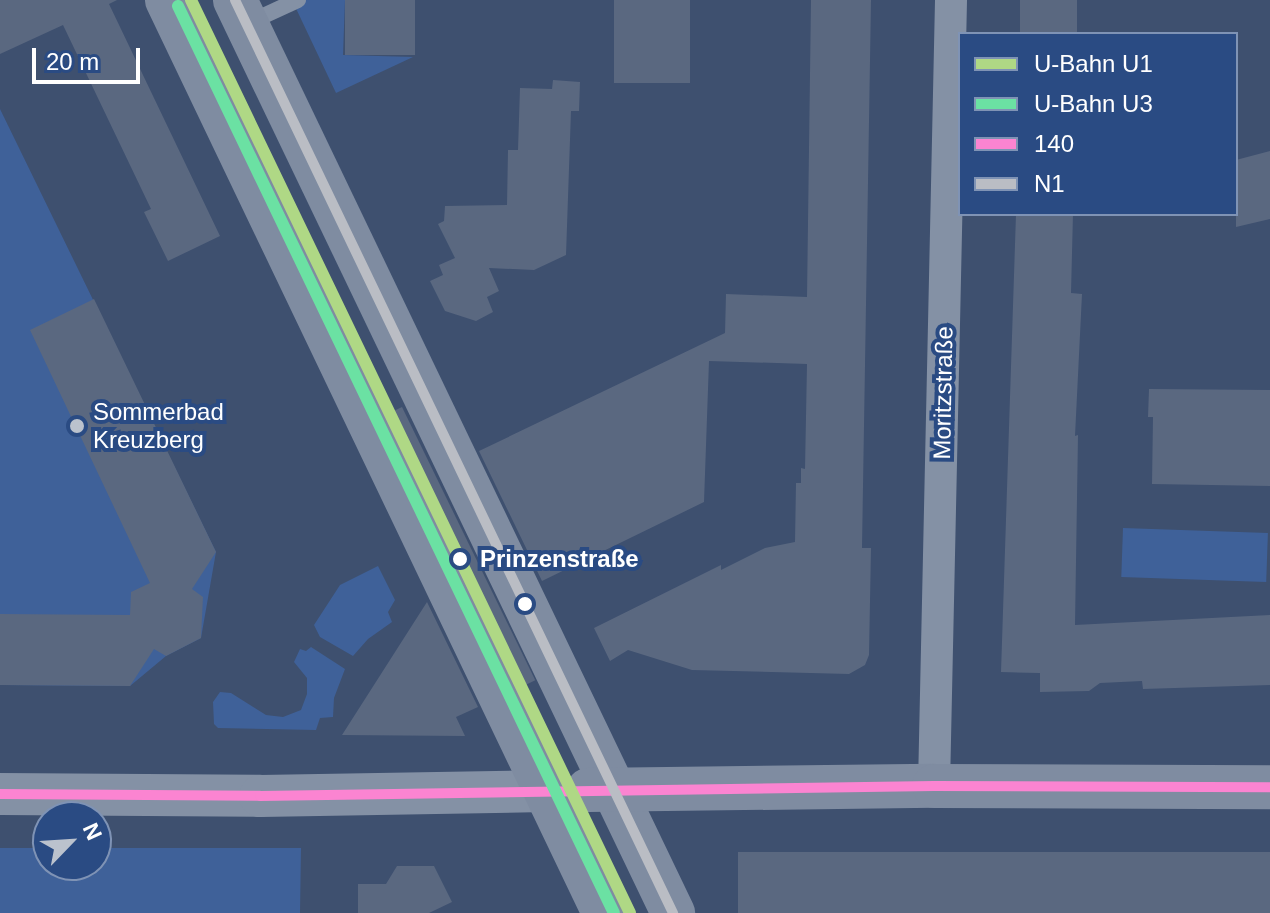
<!DOCTYPE html>
<html>
<head>
<meta charset="utf-8">
<style>
  body { margin:0 }
  #map { position:relative; width:1270px; height:913px; overflow:hidden; background:#3e506f; font-family:Helvetica,sans-serif }
  div>[style] { position:absolute }
  .green>* { inset:0; background:#3f6199; transform-origin:0 0 }
  .building>* { inset:0; background:#5a6880; transform-origin:0 0 }
  .service>* { height:16px; margin:-8px; padding:0 8px; transform-origin:8px; border-radius:8px; background:#8491a5 }
  .minor>* { height:32px; margin:-16px; padding:0 16px; transform-origin:16px; border-radius:16px; background:#8491a5 }
  .tertiary>* { height:42px; margin:-21px; padding:0 21px; transform-origin:21px; border-radius:21px; background:#8491a5 }
  .secondary>* { height:44px; margin:-22px; padding:0 22px; transform-origin:22px; border-radius:22px; background:#7f8ca1 }
  .bus-1>* { height:10px; margin:-5px; padding:0 5px; transform-origin:5px; border-radius:5px; background:#fb84d1 }
  .bus-2>* { height:10px; margin:-5px; padding:0 5px; transform-origin:5px; border-radius:5px; background:#babdc4 }
  .metro-1>* { height:12px; margin:-6px; padding:0 6px; transform-origin:6px; border-radius:6px; background:#afd885 }
  .metro-2>* { height:12px; margin:-6px; padding:0 6px; transform-origin:6px; border-radius:6px; background:#6be1a3 }
  .dots>* { width:22px; height:22px; translate:-50% -50%; box-sizing:border-box; border:4px solid #2a4b83; border-radius:50% }
  span { translate:-50% -50%; white-space:nowrap; text-align:center; line-height:1.15; -webkit-text-stroke:8px #2a4b83; paint-order:stroke }
  .street-label { font-size:24px; color:#fff }
  .poi-label { font-size:24px; color:#fff }
  .left { translate:0 -50%; text-align:left }
  .stop-label { font-size:24px; color:#fff; font-weight:700 }
  .legend { position:absolute; left:958px; top:32px; width:280px; height:184px; box-sizing:border-box; background:#2a4b83; border:2px solid #7f93b5; margin:0; padding:10px 14px; list-style:none; font-size:24px; color:#fff }
  .legend li { display:flex; align-items:center; gap:16px; height:40px }
  .legend b { width:40px; border:2px solid #7f93b5 }
  .north { position:absolute; left:32px; top:801px; width:80px; height:80px; box-sizing:border-box; background:#2a4b83; border:2px solid #7f93b5; border-radius:50%; rotate:65deg; font-size:22px; font-weight:700; line-height:32px; text-align:center; color:#fff }
  .north::after { content:''; display:block; margin:auto; width:28px; height:36px; background:#bbc2cd; clip-path:polygon(50% 0,100% 100%,50% 72%,0 100%) }
  .scale { position:absolute; left:32px; top:48px; width:108px; height:36px; box-sizing:border-box; border:4px solid #fff; border-top:0; padding-left:10px; font-size:24px; line-height:28px; white-space:nowrap; color:#fff; -webkit-text-stroke:6px #2a4b83; paint-order:stroke }
</style>
</head>
<body>
<div id="map">
  <div class="green">
    <i style="clip-path:polygon(292px 0,345px 0,343px 55px,413px 57px,336px 93px)"></i>
    <i style="clip-path:polygon(0 109px,216px 552px,201px 638px,166px 656px,130px 686px,0 685px)"></i>
    <i style="left:1123px;top:528px;width:145px;height:49px;rotate:2deg"></i>
    <i style="clip-path:polygon(378px 566px,395px 600px,388px 612px,392px 622px,368px 639px,353px 656px,320px 637px,314px 625px,340px 585px)"></i>
    <i style="clip-path:polygon(311px 647px,345px 669px,334px 698px,333px 717px,320px 718px,316px 730px,218px 728px,214px 724px,213px 702px,220px 692px,231px 693px,266px 715px,283px 717px,301px 710px,307px 694px,307px 678px,294px 662px,300px 649px,306px 651px)"></i>
    <i style="clip-path:polygon(0 848px,48px 848px,48px 865px,96px 865px,96px 848px,301px 848px,300px 913px,0 913px)"></i>
  </div>
  <div class="building">
    <i style="clip-path:polygon(0 0,117px 0,109px 4px,220px 236px,168px 261px,144px 212px,151px 209px,63px 25px,0 54px)"></i>
    <i style="left:345px;top:0;width:70px;height:55px"></i>
    <i style="left:614px;top:0;width:76px;height:83px"></i>
    <i style="clip-path:polygon(811px 0,871px 0,862px 548px,871px 548px,869px 655px,865px 665px,849px 674px,692px 670px,628px 650px,610px 661px,594px 628px,721px 565px,721px 570px,765px 548px,795px 542px,796px 483px,801px 483px,801px 468px,805px 469px,807px 364px,709px 361px,704px 502px,542px 581px,479px 451px,725px 333px,726px 294px,807px 297px)"></i>
    <i style="left:1020px;top:0;width:57px;height:34px"></i>
    <i style="clip-path:polygon(553px 80px,580px 82px,579px 111px,571px 111px,566px 255px,534px 270px,489px 268px,499px 291px,487px 297px,493px 312px,476px 321px,445px 311px,430px 281px,443px 275px,439px 265px,455px 258px,438px 224px,444px 221px,445px 206px,507px 205px,508px 150px,518px 150px,520px 88px,552px 89px)"></i>
    <i style="clip-path:polygon(1270px 151px,1270px 219px,1236px 227px,1236px 160px)"></i>
    <i style="clip-path:polygon(1016px 214px,1073px 214px,1071px 293px,1082px 294px,1075px 436px,1078px 435px,1075px 625px,1270px 615px,1270px 685px,1143px 689px,1142px 681px,1100px 683px,1089px 691px,1040px 692px,1040px 673px,1001px 672px)"></i>
    <i style="clip-path:polygon(94px 299px,216px 552px,192px 589px,203px 597px,201px 638px,166px 656px,154px 649px,130px 686px,0 685px,0 614px,130px 615px,131px 592px,150px 583px,30px 330px)"></i>
    <i style="clip-path:polygon(1149px 389px,1270px 390px,1270px 486px,1152px 484px,1153px 417px,1148px 417px)"></i>
    <i style="left:402px;top:407px;width:304px;height:11px;rotate:64deg"></i>
    <i style="clip-path:polygon(427px 602px,478px 707px,456px 717px,465px 736px,342px 735px)"></i>
    <i style="left:738px;top:852px;width:532px;height:61px"></i>
    <i style="clip-path:polygon(397px 866px,434px 866px,452px 902px,429px 913px,358px 913px,358px 884px,386px 884px)"></i>
  </div>
  <div class="service">
    <i style="left:248px;top:23px;width:55px;rotate:-24.7deg"></i>
  </div>
  <div class="minor">
    <i style="left:934px;top:786px;width:786px;rotate:-88.76deg"></i>
  </div>
  <div class="tertiary">
    <i style="left:0;top:794px;width:260px;rotate:0.4deg"></i>
    <i style="left:260px;top:796px;width:285px;rotate:-1deg"></i>
  </div>
  <div class="secondary">
    <i style="left:167px;top:0;width:1012px;rotate:64.42deg"></i>
    <i style="left:235px;top:0;width:1013px;rotate:64.37deg"></i>
    <i style="left:588px;top:790px;width:346px;rotate:-0.7deg"></i>
    <i style="left:934px;top:786px;width:336px;rotate:0.2deg"></i>
  </div>
  <div class="bus-1">
    <i style="left:0;top:794px;width:260px;rotate:0.4deg"></i>
    <i style="left:260px;top:796px;width:674px;rotate:-0.85deg"></i>
    <i style="left:934px;top:786px;width:336px;rotate:0.2deg"></i>
  </div>
  <div class="bus-2">
    <i style="left:235px;top:0;width:1013px;rotate:64.37deg"></i>
  </div>
  <div class="metro-1">
    <i style="left:191px;top:0;width:1013px;rotate:64.32deg"></i>
  </div>
  <div class="metro-2">
    <i style="left:178px;top:6px;width:1006px;rotate:64.33deg"></i>
  </div>
  <div class="dots">
    <i style="left:77px;top:426px;background:#bbc2cd"></i>
    <i style="left:460px;top:559px;background:#fff"></i>
    <i style="left:525px;top:604px;background:#fff"></i>
  </div>
  <div class="street-label">
    <span style="left:943px;top:393px;rotate:-89deg">Moritzstraße</span>
  </div>
  <div class="poi-label">
    <span class="left" style="left:93px;top:426px">Sommerbad<br>Kreuzberg</span>
  </div>
  <div class="stop-label">
    <span class="left" style="left:480px;top:559px">Prinzenstraße</span>
  </div>
  <ul class="legend">
  <li><b style="height:10px;background:#afd885"></b>U-Bahn U1</li>
  <li><b style="height:10px;background:#6be1a3"></b>U-Bahn U3</li>
  <li><b style="height:10px;background:#fb84d1"></b>140</li>
  <li><b style="height:10px;background:#babdc4"></b>N1</li>
  </ul>
  <div class="north">N</div>
  <div class="scale">20 m</div>
</div>
</body>
</html>
